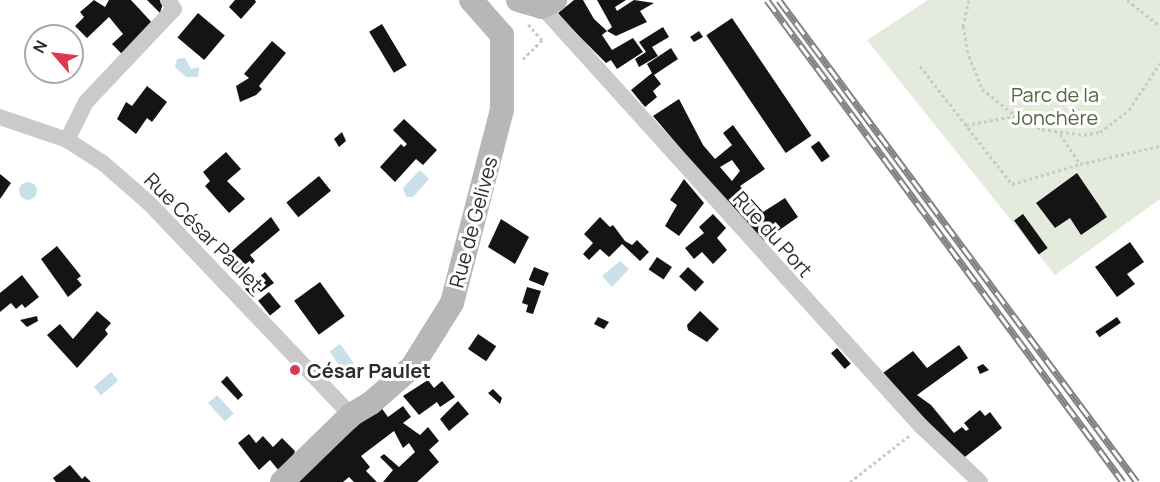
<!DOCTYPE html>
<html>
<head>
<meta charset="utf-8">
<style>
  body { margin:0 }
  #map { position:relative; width:1160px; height:482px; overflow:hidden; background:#fff; font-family:Manrope,sans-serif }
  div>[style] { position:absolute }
  .green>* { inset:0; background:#e4eadc }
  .water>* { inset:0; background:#c9dfe9; transform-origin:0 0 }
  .round { border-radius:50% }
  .building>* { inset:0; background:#141414; transform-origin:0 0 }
  .path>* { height:3px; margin-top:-1.5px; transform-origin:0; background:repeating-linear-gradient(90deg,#cacaca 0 3px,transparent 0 6px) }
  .street>* { height:16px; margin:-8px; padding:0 8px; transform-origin:8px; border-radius:8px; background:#cacaca }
  .secondary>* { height:24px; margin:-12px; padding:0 12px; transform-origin:12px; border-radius:12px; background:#b7b7b7 }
  .rail>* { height:7px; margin-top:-3.5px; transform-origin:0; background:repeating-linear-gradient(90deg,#fff 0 14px,#828282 0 28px); box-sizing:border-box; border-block:2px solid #828282 }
  .dots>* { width:16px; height:16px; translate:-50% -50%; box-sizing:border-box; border:3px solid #fff; border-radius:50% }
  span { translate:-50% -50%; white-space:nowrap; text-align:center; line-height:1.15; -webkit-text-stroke:6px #fff; paint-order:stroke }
  .park-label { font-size:20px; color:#54663d }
  .street-label { font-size:20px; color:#2d2d2d }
  .poi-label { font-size:20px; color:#2d2d2d; font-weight:700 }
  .left { translate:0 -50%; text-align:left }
  .north { position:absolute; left:24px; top:24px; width:60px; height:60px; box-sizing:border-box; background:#fff; border:2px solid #ababab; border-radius:50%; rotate:298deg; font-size:16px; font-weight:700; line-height:24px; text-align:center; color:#2d2d2d }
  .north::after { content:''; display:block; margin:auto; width:21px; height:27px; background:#db3951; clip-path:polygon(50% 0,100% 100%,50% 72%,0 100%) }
</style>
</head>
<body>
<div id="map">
  <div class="green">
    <i style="clip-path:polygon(928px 0,1160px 0,1160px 199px,1055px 275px,867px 40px)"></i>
  </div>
  <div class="water">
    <i style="clip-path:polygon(185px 58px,191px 69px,199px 67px,198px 77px,186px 77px,175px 67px,177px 59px)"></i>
    <i style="clip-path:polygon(420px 170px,429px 179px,413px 197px,406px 197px,403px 188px)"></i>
    <i class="round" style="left:19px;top:182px;width:18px;height:18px"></i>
    <i style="clip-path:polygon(620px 261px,629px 269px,612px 287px,602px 276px)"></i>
    <i style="left:340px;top:344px;width:24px;height:13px;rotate:54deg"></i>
    <i style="left:111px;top:372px;width:11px;height:23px;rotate:49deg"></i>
    <i style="left:217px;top:395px;width:25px;height:12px;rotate:48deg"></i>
  </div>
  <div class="building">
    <i style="clip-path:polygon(94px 0,105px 7px,109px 0,131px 0,155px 26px,125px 57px,112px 44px,123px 34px,109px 17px,87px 38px,75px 26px,84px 17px,80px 12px)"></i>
    <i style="clip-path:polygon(147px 0,164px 0,160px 13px)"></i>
    <i style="clip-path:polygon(235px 0,255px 0,256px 2px,241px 19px,229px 7px)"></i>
    <i style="clip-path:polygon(574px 0,583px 0,594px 19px,607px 31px,602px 35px,612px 50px,633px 38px,643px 52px,617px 69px,611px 60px,606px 63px,557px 14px)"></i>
    <i style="clip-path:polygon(597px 0,626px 0,615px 7px,617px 11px,634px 0,654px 3px,640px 11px,647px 22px,616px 36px,607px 31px,612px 27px)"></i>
    <i style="left:198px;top:13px;width:35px;height:32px;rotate:40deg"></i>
    <i style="left:732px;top:18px;width:142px;height:31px;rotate:56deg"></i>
    <i style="left:382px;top:24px;width:48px;height:15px;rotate:59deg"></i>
    <i style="clip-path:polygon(663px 27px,669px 37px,652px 47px,658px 56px,639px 67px,635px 59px,646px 52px,639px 42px)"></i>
    <i style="clip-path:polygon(699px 31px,703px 37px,694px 42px,690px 37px)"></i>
    <i style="clip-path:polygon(272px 41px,286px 53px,259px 86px,262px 89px,256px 95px,240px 102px,236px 86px,249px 78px,244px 74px)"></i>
    <i style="clip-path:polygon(671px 48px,678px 59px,654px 75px,661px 84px,653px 91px,657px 97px,645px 107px,631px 90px,652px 73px,647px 64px)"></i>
    <i style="clip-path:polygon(147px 86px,167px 102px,152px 122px,147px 118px,136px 134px,117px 119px,126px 102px,132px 106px)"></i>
    <i style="clip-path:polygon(evenodd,679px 99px,703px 145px,715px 159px,732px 145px,723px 133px,733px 125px,765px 169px,740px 186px,763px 212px,785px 198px,798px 217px,761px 243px,653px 116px,679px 99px,732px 160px,740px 171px,732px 181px,720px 167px,732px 160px)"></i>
    <i style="clip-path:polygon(404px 119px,437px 150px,423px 165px,416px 159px,395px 182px,380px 167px,401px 144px,404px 147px,407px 144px,393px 130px)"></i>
    <i style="clip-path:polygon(342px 132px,346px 141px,339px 147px,334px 139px)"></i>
    <i style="left:819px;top:141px;width:19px;height:10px;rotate:55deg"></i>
    <i style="clip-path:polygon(226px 152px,241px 169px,227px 181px,245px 199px,229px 213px,205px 186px,210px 181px,203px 172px)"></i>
    <i style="clip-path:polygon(1077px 173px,1107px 217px,1081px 235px,1070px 218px,1055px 228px,1036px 203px)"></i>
    <i style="clip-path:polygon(0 174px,11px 183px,0 199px)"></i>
    <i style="left:319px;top:176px;width:19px;height:42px;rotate:51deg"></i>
    <i style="clip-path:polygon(684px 179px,704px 203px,679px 236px,665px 226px,677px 205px,670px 200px)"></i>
    <i style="clip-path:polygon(713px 214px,726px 228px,717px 238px,727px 250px,713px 264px,702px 252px,694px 259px,685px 248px,704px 233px,699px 227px)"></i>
    <i style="left:1023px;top:214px;width:42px;height:11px;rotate:54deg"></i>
    <i style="clip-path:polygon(271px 217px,280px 230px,250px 255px,255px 261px,252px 264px,250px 261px,231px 273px,220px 261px)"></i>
    <i style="clip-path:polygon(600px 217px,610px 227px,613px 225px,625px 241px,632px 245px,637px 240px,649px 252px,640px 261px,622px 244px,609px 257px,600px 249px,589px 260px,583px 254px,593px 243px,584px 234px)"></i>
    <i style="clip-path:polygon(501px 219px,529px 237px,515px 264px,488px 247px)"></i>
    <i style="clip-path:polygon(1130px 242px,1144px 262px,1127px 274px,1135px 284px,1117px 297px,1095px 267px)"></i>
    <i style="clip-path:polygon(57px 246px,81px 276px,77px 279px,82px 285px,68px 297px,41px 259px)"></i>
    <i style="left:657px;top:257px;width:18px;height:15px;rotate:34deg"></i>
    <i style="left:534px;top:267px;width:16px;height:14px;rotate:22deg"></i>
    <i style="left:688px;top:267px;width:22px;height:13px;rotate:43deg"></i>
    <i style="clip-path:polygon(265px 272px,274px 283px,261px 292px,255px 287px,259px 292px,253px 297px,245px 289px)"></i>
    <i style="clip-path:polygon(22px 275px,39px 297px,25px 308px,22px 304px,16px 309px,11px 303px,0 312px,0 293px)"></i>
    <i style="left:320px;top:282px;width:42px;height:32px;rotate:54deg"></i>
    <i style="clip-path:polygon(527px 287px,541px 291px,533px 314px,526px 312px,528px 305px,522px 303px)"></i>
    <i style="left:269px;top:292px;width:19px;height:14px;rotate:51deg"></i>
    <i style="clip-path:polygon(97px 311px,111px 323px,105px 330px,108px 334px,77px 368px,47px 335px,60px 324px,73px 339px)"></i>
    <i style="clip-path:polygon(700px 311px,719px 329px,707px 342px,688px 330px,687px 325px)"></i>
    <i style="clip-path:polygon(37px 316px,38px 321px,27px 327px,20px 320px)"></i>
    <i style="clip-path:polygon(598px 317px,609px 322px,604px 329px,594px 324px)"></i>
    <i style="left:1117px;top:317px;width:7px;height:26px;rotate:56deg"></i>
    <i style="left:478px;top:334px;width:22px;height:18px;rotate:34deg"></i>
    <i style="clip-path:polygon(959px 345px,968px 358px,917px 395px,931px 405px,954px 433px,962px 427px,966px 431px,969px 429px,964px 423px,980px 410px,985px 416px,990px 412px,1002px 428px,961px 460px,883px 373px,913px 351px,927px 368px)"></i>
    <i style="left:837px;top:348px;width:21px;height:8px;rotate:49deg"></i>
    <i style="clip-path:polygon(983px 364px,989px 370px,980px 374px,977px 367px)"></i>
    <i style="clip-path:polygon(227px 376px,243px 395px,238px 400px,221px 382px)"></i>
    <i style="clip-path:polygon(428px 380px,434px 388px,442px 381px,455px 397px,440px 407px,437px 402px,419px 415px,403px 396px)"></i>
    <i style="clip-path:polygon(493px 389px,502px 398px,500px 404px,488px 393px)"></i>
    <i style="clip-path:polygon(458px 401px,469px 414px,449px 431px,440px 419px)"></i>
    <i style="clip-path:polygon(380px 406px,388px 417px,403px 406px,411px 417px,403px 423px,420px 435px,428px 427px,439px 441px,429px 450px,439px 462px,417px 482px,383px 482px,393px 470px,380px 457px,384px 454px,399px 467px,415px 452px,409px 443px,403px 448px,394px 431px,361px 456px,370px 467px,366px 471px,377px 482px,354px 482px,349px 477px,343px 482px,293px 482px)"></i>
    <i style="clip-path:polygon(249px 434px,256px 443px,263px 436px,273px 447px,282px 438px,295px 451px,291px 462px,280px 472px,270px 460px,259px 470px,238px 443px)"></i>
    <i style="clip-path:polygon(70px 465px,82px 479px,85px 476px,91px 482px,56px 482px,53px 478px)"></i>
  </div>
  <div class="path">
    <i style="left:969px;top:0;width:27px;rotate:103deg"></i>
    <i style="left:963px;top:26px;width:31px;rotate:79deg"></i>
    <i style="left:969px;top:56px;width:35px;rotate:68deg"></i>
    <i style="left:982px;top:89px;width:43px;rotate:38.5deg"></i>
    <i style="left:1016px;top:116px;width:29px;rotate:27deg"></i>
    <i style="left:1042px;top:129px;width:42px;rotate:8.1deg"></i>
    <i style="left:1084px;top:135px;width:16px;rotate:-11deg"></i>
    <i style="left:1100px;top:132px;width:36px;rotate:-37deg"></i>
    <i style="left:1129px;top:110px;width:56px;rotate:-56.6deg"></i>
    <i style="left:1127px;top:0;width:42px;rotate:38.2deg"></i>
    <i style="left:523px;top:59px;width:27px;rotate:-45deg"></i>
    <i style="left:542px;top:40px;width:21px;rotate:-131deg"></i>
    <i style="left:920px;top:66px;width:150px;rotate:52.1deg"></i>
    <i style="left:1012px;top:184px;width:71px;rotate:-16.4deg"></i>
    <i style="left:966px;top:125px;width:49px;rotate:-10.6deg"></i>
    <i style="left:1060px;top:134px;width:36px;rotate:56deg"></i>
    <i style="left:1080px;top:164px;width:82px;rotate:-12.7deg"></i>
    <i style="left:850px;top:482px;width:76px;rotate:-38.1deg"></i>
  </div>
  <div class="street">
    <i style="left:542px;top:7px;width:565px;rotate:47.87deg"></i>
    <i style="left:921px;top:426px;width:81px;rotate:43.5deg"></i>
    <i style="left:0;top:117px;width:71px;rotate:18.9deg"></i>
    <i style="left:67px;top:140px;width:43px;rotate:32.6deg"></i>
    <i style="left:103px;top:163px;width:62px;rotate:41.1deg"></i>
    <i style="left:150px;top:204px;width:291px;rotate:46.4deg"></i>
    <i style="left:67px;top:140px;width:42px;rotate:-63.4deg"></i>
    <i style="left:86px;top:102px;width:128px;rotate:-46.6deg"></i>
    <i style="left:174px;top:9px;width:11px;rotate:-124deg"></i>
  </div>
  <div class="secondary">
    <i style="left:518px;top:0;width:25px;rotate:16deg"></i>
    <i style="left:542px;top:7px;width:15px;rotate:-28deg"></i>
    <i style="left:282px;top:482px;width:96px;rotate:-44.2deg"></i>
    <i style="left:351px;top:415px;width:23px;rotate:-31deg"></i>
    <i style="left:371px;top:403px;width:55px;rotate:-41.3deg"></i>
    <i style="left:412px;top:367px;width:75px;rotate:-58deg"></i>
    <i style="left:452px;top:303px;width:200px;rotate:-75.5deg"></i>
    <i style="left:502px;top:109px;width:74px;rotate:-90deg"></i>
    <i style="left:502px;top:35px;width:47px;rotate:-131.5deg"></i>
  </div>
  <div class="rail">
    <i style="left:767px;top:0;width:599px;rotate:53.55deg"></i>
    <i style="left:779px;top:0;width:600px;rotate:53.4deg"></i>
  </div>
  <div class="dots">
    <i style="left:295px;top:370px;background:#db3951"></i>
  </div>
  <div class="park-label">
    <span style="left:1055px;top:106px">Parc de la<br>Jonchère</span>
  </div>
  <div class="street-label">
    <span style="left:473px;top:222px;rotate:-75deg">Rue de Gelives</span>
    <span style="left:204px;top:232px;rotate:45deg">Rue César Paulet</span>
    <span style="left:773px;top:234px;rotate:48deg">Rue du Port</span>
  </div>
  <div class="poi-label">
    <span class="left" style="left:307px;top:370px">César Paulet</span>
  </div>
  <div class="north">N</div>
</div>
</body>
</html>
